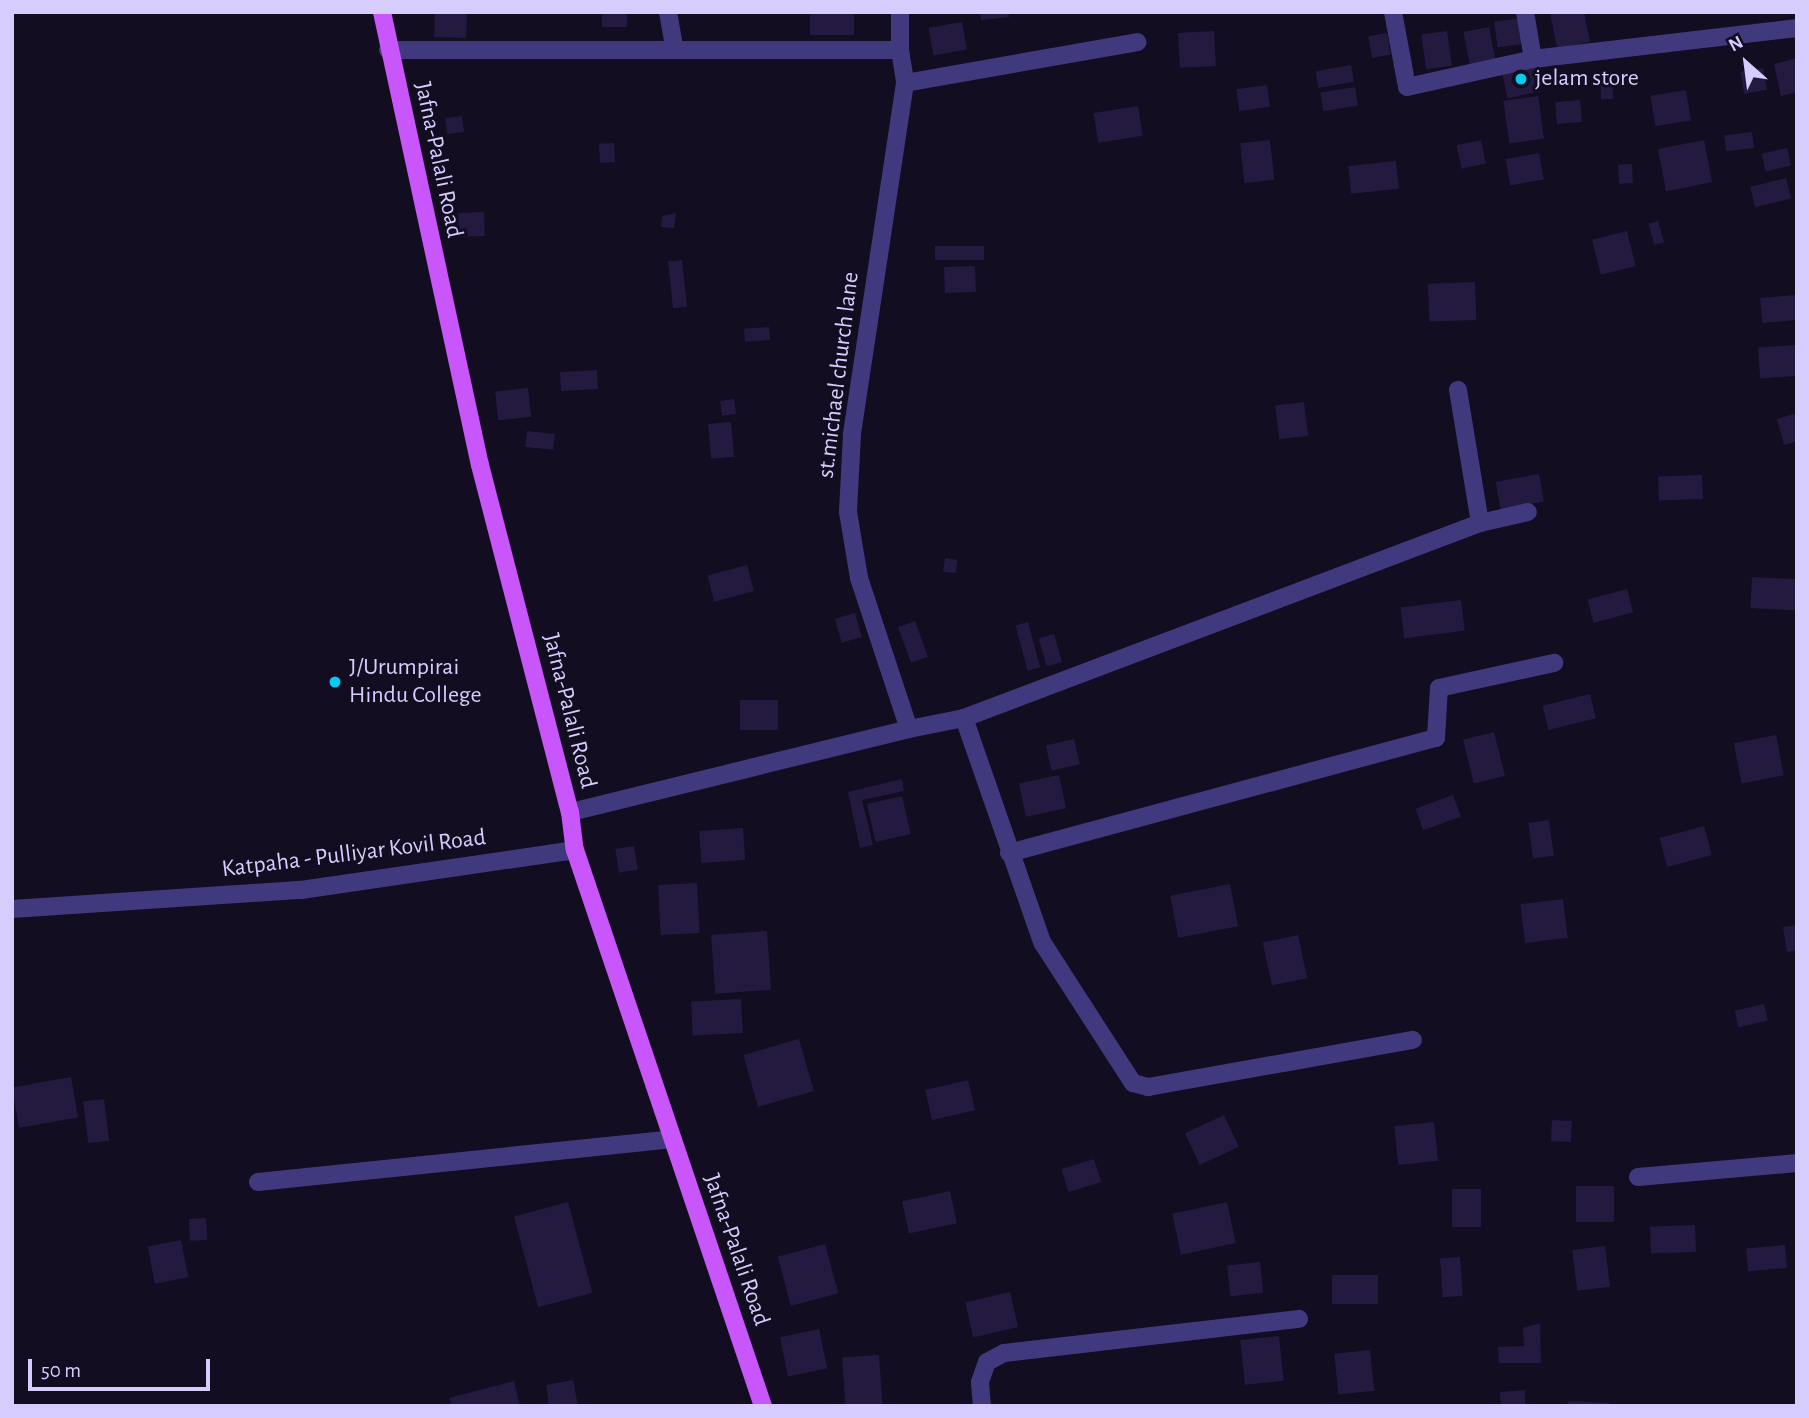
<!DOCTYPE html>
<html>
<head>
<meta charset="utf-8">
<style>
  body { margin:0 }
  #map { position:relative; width:1809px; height:1418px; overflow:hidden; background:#120d20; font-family:"Alegreya Sans",sans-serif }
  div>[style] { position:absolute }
  .building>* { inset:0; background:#241a40; transform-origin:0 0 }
  .minor>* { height:18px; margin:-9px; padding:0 9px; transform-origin:9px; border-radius:9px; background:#41397e }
  .major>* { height:18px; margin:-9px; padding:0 9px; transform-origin:9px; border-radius:9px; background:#c956fb }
  .dots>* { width:19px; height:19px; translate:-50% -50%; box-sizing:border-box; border:4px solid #120d20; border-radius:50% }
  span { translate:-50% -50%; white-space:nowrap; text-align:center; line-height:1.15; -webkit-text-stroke:6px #120d20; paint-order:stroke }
  .poi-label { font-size:24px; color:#d6cdfe }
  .left { translate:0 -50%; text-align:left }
  .street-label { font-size:24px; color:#d6cdfe }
  .frame { position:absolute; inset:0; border:14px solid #d6cdfe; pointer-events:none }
  .north { position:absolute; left:1711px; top:28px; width:70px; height:70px; -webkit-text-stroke:5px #120d20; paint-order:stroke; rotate:332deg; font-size:19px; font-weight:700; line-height:28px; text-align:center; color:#d6cdfe }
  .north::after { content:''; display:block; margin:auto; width:24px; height:32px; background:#d6cdfe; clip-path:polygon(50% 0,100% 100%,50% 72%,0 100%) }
  .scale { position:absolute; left:28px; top:1359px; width:182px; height:32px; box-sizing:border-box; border:4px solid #d6cdfe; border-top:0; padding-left:9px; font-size:21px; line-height:24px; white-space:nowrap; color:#d6cdfe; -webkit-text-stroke:5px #120d20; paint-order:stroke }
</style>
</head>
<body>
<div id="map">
  <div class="building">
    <i style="left:435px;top:12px;width:32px;height:25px;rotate:2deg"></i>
    <i style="left:602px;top:12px;width:25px;height:15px"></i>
    <i style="left:810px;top:12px;width:44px;height:23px"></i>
    <i style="clip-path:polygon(980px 12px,1008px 12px,1009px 17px,981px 20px)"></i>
    <i style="clip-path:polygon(1550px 12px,1584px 12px,1590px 42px,1557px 48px)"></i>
    <i style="left:1523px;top:18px;width:26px;height:29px;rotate:83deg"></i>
    <i style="left:962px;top:22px;width:28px;height:34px;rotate:80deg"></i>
    <i style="left:1489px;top:27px;width:37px;height:26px;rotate:79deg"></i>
    <i style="left:1214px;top:31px;width:35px;height:36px;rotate:87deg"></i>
    <i style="left:1447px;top:31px;width:35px;height:26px;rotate:82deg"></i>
    <i style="left:1387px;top:33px;width:22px;height:19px;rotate:80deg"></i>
    <i style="clip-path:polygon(1797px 58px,1797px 92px,1781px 96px,1774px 64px)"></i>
    <i style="left:1533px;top:59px;width:33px;height:33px;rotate:78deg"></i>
    <i style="left:1351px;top:65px;width:17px;height:36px;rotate:80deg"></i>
    <i style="left:1763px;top:68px;width:22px;height:23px;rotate:80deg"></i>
    <i style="left:1612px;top:77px;width:22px;height:12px;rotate:87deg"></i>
    <i style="left:1267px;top:85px;width:22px;height:31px;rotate:82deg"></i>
    <i style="left:1355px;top:87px;width:19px;height:35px;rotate:81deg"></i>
    <i style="left:1686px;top:90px;width:31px;height:36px;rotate:81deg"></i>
    <i style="left:1538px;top:96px;width:43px;height:35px;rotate:82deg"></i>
    <i style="left:1580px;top:100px;width:22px;height:25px;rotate:85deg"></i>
    <i style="left:1138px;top:106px;width:30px;height:45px;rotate:81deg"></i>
    <i style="left:462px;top:116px;width:16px;height:17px;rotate:83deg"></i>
    <i style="left:1752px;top:132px;width:16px;height:28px;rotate:83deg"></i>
    <i style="left:1270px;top:140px;width:40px;height:30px;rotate:84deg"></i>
    <i style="left:1481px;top:140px;width:24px;height:25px;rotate:78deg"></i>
    <i style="left:1704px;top:140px;width:43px;height:47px;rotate:79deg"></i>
    <i style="left:614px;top:143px;width:19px;height:15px;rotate:87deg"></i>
    <i style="left:1787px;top:148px;width:18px;height:26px;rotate:77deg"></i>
    <i style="left:1539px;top:153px;width:27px;height:34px;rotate:80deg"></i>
    <i style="left:1396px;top:161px;width:28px;height:48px;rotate:84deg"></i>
    <i style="left:1632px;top:164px;width:19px;height:14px;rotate:87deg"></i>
    <i style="left:1786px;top:178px;width:21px;height:37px;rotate:76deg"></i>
    <i style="left:484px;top:212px;width:24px;height:26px;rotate:88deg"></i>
    <i style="clip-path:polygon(676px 213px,674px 228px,661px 227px,662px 216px)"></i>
    <i style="left:1658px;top:221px;width:22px;height:10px;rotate:74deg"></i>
    <i style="left:1627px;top:231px;width:36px;height:36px;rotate:76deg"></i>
    <i style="left:984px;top:246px;width:14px;height:49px;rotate:90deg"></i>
    <i style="left:682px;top:260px;width:47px;height:14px;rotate:84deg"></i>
    <i style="left:975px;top:266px;width:26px;height:31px;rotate:88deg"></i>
    <i style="left:1475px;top:282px;width:38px;height:47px;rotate:88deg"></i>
    <i style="left:1795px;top:295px;width:25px;height:35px;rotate:85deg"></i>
    <i style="left:769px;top:327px;width:13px;height:25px;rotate:86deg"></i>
    <i style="left:1795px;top:345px;width:31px;height:37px;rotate:86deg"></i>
    <i style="left:597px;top:370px;width:19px;height:37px;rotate:87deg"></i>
    <i style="left:528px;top:388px;width:29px;height:33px;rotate:84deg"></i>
    <i style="left:734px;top:399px;width:15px;height:14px;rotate:82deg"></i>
    <i style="left:1304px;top:402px;width:34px;height:29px;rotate:83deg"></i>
    <i style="clip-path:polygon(1797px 413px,1797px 441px,1784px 445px,1777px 419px)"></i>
    <i style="left:731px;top:422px;width:35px;height:23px;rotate:85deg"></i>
    <i style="left:527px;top:431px;width:28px;height:16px;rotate:6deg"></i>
    <i style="left:1539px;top:474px;width:28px;height:44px;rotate:80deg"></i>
    <i style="left:1702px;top:475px;width:24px;height:44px;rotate:88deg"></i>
    <i style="clip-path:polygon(945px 558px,957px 560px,956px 573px,943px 572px)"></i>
    <i style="left:747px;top:565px;width:27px;height:41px;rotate:75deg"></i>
    <i style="left:1752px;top:577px;width:45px;height:31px;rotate:3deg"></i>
    <i style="left:1627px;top:589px;width:24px;height:41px;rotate:75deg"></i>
    <i style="left:1461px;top:600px;width:31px;height:61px;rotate:83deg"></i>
    <i style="left:855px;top:613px;width:25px;height:21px;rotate:74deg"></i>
    <i style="left:915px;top:621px;width:38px;height:18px;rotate:70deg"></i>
    <i style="left:1028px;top:622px;width:47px;height:13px;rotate:75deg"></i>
    <i style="left:1054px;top:634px;width:29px;height:16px;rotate:74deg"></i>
    <i style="left:1590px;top:694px;width:25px;height:49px;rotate:76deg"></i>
    <i style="left:740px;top:700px;width:38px;height:30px"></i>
    <i style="left:1494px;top:732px;width:45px;height:32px;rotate:76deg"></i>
    <i style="left:1776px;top:735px;width:41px;height:43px;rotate:79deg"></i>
    <i style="left:1074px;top:739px;width:26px;height:29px;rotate:77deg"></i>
    <i style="left:1059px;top:775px;width:34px;height:41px;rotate:78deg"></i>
    <i style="clip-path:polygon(902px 779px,904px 791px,862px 800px,873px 845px,860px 848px,848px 792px)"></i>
    <i style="left:1453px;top:795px;width:23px;height:40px;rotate:70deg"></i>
    <i style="left:902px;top:796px;width:39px;height:36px;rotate:77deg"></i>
    <i style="left:1549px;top:820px;width:36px;height:21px;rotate:82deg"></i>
    <i style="left:1704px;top:826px;width:30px;height:46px;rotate:75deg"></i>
    <i style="left:743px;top:828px;width:32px;height:44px;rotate:86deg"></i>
    <i style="left:634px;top:846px;width:24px;height:19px;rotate:81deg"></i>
    <i style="left:697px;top:883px;width:50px;height:39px;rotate:87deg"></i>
    <i style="left:1230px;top:884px;width:43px;height:61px;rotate:79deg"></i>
    <i style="left:1563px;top:899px;width:39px;height:43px;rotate:83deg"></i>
    <i style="clip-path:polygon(1797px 925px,1797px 950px,1787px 952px,1783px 927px)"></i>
    <i style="left:767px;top:931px;width:59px;height:56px;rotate:86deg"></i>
    <i style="left:1298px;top:935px;width:44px;height:36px;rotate:78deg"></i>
    <i style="left:741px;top:999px;width:34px;height:50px;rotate:87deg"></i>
    <i style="left:1764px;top:1004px;width:17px;height:30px;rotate:77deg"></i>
    <i style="left:799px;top:1039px;width:54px;height:58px;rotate:74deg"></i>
    <i style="left:71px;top:1077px;width:41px;height:60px;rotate:80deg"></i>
    <i style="left:968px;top:1080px;width:31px;height:44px;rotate:77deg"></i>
    <i style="left:104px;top:1099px;width:42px;height:21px;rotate:83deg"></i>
    <i style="left:1224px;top:1115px;width:35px;height:43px;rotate:65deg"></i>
    <i style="left:1552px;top:1120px;width:20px;height:21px;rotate:3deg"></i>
    <i style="left:1434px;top:1122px;width:39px;height:40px;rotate:84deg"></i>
    <i style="left:1094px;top:1159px;width:24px;height:34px;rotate:73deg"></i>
    <i style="left:1576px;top:1186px;width:38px;height:36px"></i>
    <i style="left:1452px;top:1189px;width:29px;height:38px"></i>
    <i style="left:950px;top:1191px;width:33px;height:49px;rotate:78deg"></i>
    <i style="left:568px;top:1202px;width:94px;height:56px;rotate:75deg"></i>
    <i style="left:1227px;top:1202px;width:42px;height:56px;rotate:78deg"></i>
    <i style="left:206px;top:1218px;width:22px;height:17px;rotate:87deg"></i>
    <i style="left:1695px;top:1225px;width:27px;height:45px;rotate:88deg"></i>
    <i style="left:181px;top:1240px;width:38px;height:34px;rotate:79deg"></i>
    <i style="left:825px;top:1244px;width:51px;height:49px;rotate:75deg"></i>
    <i style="left:1785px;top:1245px;width:23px;height:39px;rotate:85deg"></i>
    <i style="left:1605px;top:1246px;width:41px;height:33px;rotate:83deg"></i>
    <i style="left:1460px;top:1257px;width:39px;height:20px;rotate:86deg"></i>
    <i style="left:1260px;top:1262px;width:31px;height:33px;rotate:84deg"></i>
    <i style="left:1332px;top:1275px;width:46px;height:29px"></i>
    <i style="left:1010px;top:1292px;width:36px;height:46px;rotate:77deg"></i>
    <i style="clip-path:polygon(1540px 1323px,1541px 1363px,1499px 1363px,1498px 1347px,1524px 1346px,1523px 1328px)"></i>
    <i style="left:819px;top:1329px;width:40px;height:40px;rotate:78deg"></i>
    <i style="left:1279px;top:1336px;width:45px;height:39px;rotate:84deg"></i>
    <i style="left:1370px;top:1350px;width:41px;height:36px;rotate:84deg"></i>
    <i style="left:879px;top:1355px;width:51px;height:37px;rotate:86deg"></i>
    <i style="clip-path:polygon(573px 1380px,578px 1406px,549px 1406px,546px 1385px)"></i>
    <i style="clip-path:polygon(514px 1381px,520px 1406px,452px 1406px,449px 1398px)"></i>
    <i style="clip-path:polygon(1525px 1390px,1525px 1406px,1501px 1406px,1500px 1392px)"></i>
    <i style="clip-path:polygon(1568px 1401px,1609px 1403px,1609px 1406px,1567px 1406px)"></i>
  </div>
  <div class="minor">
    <i style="left:668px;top:12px;width:36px;rotate:80deg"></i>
    <i style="left:1393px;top:12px;width:76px;rotate:79.4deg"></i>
    <i style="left:1407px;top:87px;width:129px;rotate:-12.5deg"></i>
    <i style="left:1525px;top:12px;width:48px;rotate:80.3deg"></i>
    <i style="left:1533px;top:59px;width:266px;rotate:-6.7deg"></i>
    <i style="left:388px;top:50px;width:512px"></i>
    <i style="left:900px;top:50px;width:33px;rotate:81deg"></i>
    <i style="left:905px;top:83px;width:356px;rotate:98.6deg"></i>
    <i style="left:852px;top:435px;width:77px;rotate:93deg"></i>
    <i style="left:848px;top:512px;width:67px;rotate:80.5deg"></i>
    <i style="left:859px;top:578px;width:159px;rotate:71.7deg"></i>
    <i style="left:909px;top:729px;width:349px;rotate:166.2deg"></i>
    <i style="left:900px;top:50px;width:38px;rotate:-90deg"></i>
    <i style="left:905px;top:83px;width:236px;rotate:-10deg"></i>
    <i style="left:1480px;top:523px;width:49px;rotate:-12.9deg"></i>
    <i style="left:964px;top:718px;width:237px;rotate:70.8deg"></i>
    <i style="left:1042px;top:942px;width:168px;rotate:57.2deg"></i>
    <i style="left:1133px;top:1083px;width:16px;rotate:15deg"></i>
    <i style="left:1148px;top:1087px;width:269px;rotate:-10.1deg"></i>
    <i style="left:909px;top:729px;width:56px;rotate:-11.3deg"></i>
    <i style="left:964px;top:718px;width:552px;rotate:-20.7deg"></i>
    <i style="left:1480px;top:523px;width:135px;rotate:-99.4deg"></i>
    <i style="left:1009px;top:853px;width:442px;rotate:-15.1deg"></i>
    <i style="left:1436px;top:738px;width:50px;rotate:-86.6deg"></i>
    <i style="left:1439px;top:688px;width:118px;rotate:-12.3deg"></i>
    <i style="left:12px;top:909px;width:290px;rotate:-3.8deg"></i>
    <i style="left:301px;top:890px;width:277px;rotate:-8.3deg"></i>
    <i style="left:1638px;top:1177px;width:160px;rotate:-5deg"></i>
    <i style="left:258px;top:1182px;width:417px;rotate:-5.9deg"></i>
    <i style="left:982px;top:1406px;width:24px;rotate:-95deg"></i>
    <i style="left:980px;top:1382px;width:21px;rotate:-71deg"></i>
    <i style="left:987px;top:1362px;width:19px;rotate:-28deg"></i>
    <i style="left:1004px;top:1353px;width:297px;rotate:-6.6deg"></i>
  </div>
  <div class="major">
    <i style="left:382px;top:12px;width:463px;rotate:77.8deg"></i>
    <i style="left:480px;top:465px;width:358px;rotate:75.5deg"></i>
    <i style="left:570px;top:812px;width:38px;rotate:83deg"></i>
    <i style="left:575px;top:850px;width:587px;rotate:71.32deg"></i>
  </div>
  <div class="dots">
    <i style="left:1521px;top:79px;background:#05c9f2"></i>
    <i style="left:335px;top:682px;background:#05c9f2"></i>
  </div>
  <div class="poi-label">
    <span class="left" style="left:1535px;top:79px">jelam store</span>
    <span class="left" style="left:349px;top:682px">J/Urumpirai<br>Hindu College</span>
  </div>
  <div class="street-label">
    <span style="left:438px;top:160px;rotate:78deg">Jafna-Palali Road</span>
    <span style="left:839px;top:375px;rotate:-83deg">st.michael church lane</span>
    <span style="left:569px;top:711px;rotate:76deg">Jafna-Palali Road</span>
    <span style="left:354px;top:854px;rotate:-7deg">Katpaha - Pulliyar Kovil Road</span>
    <span style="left:736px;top:1250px;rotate:71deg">Jafna-Palali Road</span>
  </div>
  <div class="frame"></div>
  <div class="north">N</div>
  <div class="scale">50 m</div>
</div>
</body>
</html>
